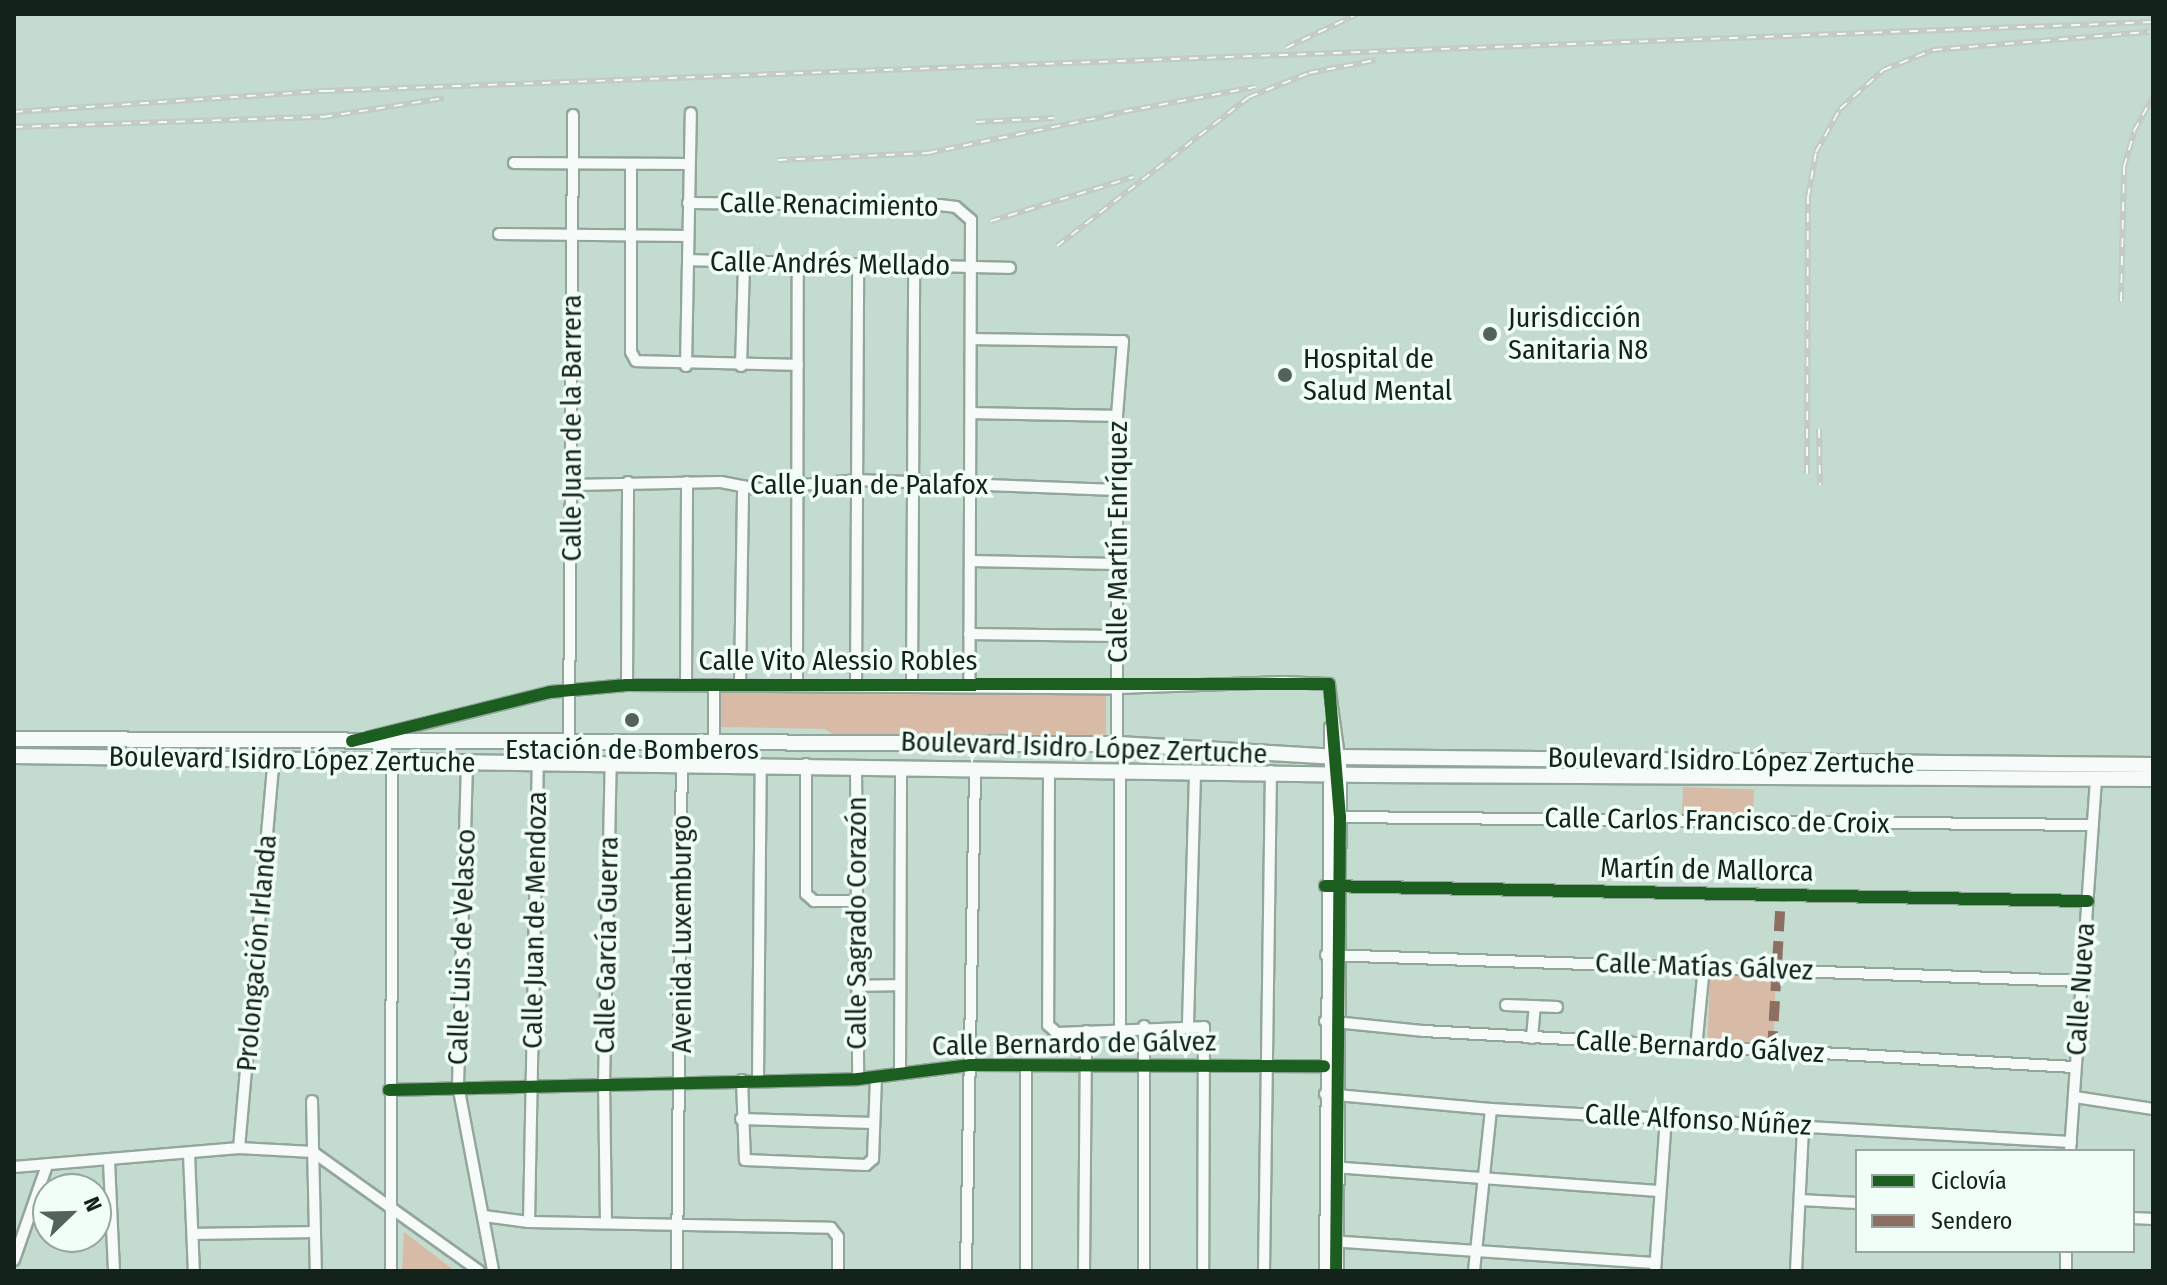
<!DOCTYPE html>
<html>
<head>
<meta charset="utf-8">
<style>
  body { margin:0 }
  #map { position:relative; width:2167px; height:1285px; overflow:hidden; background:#c4dbcf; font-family:"Fira Sans Condensed",sans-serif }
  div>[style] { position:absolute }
  .green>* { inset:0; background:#d8bba6; transform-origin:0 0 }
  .roads { filter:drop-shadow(2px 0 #93a69c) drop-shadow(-2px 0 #93a69c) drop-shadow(0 2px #93a69c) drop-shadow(0 -2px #93a69c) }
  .street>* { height:10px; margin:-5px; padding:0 5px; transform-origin:5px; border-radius:5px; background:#f6faf8 }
  .secondary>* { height:14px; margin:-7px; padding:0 7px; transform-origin:7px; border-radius:7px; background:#f6faf8 }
  .rail>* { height:6px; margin-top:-3px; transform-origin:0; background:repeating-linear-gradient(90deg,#f1fef7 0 9px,#c4cac6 0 18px); box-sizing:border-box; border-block:2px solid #c4cac6 }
  .quiet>* { height:10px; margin-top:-5px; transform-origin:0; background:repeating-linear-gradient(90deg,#8d6e63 0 20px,transparent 0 30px) }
  .cycleway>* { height:12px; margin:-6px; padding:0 6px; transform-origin:6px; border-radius:6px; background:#1b5e20 }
  .dots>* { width:22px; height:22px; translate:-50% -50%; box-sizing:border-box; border:4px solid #f1fef7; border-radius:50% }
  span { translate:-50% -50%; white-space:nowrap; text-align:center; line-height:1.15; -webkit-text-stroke:7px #f1fef7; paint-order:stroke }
  .street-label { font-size:28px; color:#13231b }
  .poi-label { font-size:28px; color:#13231b }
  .left { translate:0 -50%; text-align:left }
  .frame { position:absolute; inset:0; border:16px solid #13231b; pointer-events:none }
  .legend { position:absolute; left:1855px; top:1149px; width:280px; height:104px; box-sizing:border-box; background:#f1fef7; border:2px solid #98a69f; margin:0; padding:10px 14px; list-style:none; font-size:24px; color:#13231b }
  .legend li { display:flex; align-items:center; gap:16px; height:40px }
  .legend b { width:40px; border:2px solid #98a69f }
  .north { position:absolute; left:32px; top:1173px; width:80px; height:80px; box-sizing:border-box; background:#f1fef7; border:2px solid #98a69f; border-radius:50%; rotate:67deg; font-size:22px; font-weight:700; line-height:32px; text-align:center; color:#13231b }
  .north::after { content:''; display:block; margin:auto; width:28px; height:36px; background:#51635a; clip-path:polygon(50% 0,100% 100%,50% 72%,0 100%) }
</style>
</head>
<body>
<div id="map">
  <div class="green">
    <i style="clip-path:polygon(1106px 690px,1106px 736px,837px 737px,825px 729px,720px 727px,719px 691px)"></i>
    <i style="left:1683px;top:787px;width:71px;height:29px;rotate:2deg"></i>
    <i style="left:1710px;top:972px;width:66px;height:69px;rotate:2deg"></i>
    <i style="clip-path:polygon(404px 1232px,455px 1271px,402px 1271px)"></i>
  </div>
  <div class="roads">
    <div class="street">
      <i style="left:514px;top:163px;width:175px;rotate:0.3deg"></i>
      <i style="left:631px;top:165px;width:187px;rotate:90deg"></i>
      <i style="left:631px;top:352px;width:10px;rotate:61deg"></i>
      <i style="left:636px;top:361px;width:162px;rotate:1.4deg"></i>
      <i style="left:688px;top:203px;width:252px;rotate:0.5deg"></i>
      <i style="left:940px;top:205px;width:16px;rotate:7deg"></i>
      <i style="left:956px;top:207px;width:20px;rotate:41deg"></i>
      <i style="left:971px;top:220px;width:465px;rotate:90.2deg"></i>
      <i style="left:499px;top:234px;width:189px;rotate:0.6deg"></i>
      <i style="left:689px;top:260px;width:321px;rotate:1.4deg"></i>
      <i style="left:972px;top:339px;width:151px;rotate:0.8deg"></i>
      <i style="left:1123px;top:341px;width:75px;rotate:94.6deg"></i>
      <i style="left:1117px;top:416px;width:328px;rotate:90deg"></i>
      <i style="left:686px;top:366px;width:253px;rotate:-88.9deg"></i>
      <i style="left:741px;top:366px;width:104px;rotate:-88.3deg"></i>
      <i style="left:973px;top:413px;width:144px;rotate:1.2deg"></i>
      <i style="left:572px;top:485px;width:149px;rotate:-1.2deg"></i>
      <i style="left:721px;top:482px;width:38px;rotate:11deg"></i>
      <i style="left:758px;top:489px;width:98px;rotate:-5.2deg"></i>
      <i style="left:856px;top:480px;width:262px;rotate:2.2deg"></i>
      <i style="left:971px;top:561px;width:146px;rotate:1.2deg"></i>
      <i style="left:969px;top:634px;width:149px;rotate:0.8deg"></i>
      <i style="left:686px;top:684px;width:202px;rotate:-89.7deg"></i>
      <i style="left:740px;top:684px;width:198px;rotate:-89.1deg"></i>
      <i style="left:627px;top:685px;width:203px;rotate:-89.7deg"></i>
      <i style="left:714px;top:685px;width:79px;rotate:90deg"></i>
      <i style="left:797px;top:685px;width:422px;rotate:-89.9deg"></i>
      <i style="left:856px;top:685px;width:420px;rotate:-89.7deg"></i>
      <i style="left:912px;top:685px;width:421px;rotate:-89.7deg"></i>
      <i style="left:370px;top:737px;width:186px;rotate:-14deg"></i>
      <i style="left:550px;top:692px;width:77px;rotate:-5.2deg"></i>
      <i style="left:627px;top:685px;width:490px;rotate:0.4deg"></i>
      <i style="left:1117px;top:688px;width:167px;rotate:-2.1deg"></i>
      <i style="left:1284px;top:682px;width:45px;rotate:2.5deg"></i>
      <i style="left:1329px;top:684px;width:74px;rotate:82.2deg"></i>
      <i style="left:569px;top:740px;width:625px;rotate:-89.63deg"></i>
      <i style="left:467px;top:763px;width:322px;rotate:91.6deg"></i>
      <i style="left:458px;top:1085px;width:189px;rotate:79.3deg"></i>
      <i style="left:806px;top:764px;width:130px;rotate:90deg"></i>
      <i style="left:806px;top:894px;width:11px;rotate:41deg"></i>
      <i style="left:814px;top:901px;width:42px"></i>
      <i style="left:856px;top:766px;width:313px;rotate:89.6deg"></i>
      <i style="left:1049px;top:769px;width:256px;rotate:90.2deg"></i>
      <i style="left:1048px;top:1025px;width:12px;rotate:42deg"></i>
      <i style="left:1057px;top:1033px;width:147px;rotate:-2.3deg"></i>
      <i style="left:1204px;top:1027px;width:244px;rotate:90.2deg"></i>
      <i style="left:1120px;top:770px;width:256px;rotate:90deg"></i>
      <i style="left:1340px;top:817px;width:753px;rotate:0.61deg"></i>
      <i style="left:1325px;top:886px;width:763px;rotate:1.13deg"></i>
      <i style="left:1326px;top:955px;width:757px;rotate:1.97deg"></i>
      <i style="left:856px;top:986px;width:44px;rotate:-1.3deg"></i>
      <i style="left:1506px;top:1005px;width:51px;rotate:2.2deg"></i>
      <i style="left:1325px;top:1021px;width:100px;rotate:5.8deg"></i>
      <i style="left:1424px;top:1031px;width:652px;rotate:3.17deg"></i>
      <i style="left:1188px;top:1024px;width:251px;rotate:-88.4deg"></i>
      <i style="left:1144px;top:1026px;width:245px;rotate:90deg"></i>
      <i style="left:1532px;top:1038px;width:32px;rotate:-85deg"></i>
      <i style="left:1696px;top:1048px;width:82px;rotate:-84.4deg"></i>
      <i style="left:900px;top:1072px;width:304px;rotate:-89.8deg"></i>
      <i style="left:758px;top:1079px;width:314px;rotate:-89.5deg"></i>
      <i style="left:742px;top:1080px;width:80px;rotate:87.9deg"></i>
      <i style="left:745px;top:1160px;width:121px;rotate:2.4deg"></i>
      <i style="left:866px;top:1165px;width:9px;rotate:-41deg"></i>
      <i style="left:873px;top:1159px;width:81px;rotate:-87.9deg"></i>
      <i style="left:389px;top:1090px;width:469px;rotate:-1.3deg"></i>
      <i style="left:858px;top:1079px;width:114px;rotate:-7.1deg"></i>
      <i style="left:971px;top:1065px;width:353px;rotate:0.2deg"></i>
      <i style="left:1325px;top:1094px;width:167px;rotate:5.2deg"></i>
      <i style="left:1491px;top:1109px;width:581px;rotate:3.26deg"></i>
      <i style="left:2075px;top:1097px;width:79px;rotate:8.7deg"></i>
      <i style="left:312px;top:1101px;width:170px;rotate:88.7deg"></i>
      <i style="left:741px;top:1119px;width:132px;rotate:1.7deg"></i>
      <i style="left:239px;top:1148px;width:392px;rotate:-84.9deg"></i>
      <i style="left:2070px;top:1151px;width:373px;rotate:-86deg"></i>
      <i style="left:189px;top:1154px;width:117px;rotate:87.6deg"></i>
      <i style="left:109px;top:1161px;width:110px;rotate:87.4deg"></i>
      <i style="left:14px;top:1167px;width:226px;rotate:-4.8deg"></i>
      <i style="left:239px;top:1148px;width:74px;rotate:3.1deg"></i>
      <i style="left:313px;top:1152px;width:204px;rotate:35.6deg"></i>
      <i style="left:1332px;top:1167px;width:329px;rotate:4.2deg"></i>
      <i style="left:1800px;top:1200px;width:57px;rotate:3deg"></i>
      <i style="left:484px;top:1216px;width:45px;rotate:7.6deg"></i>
      <i style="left:529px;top:1222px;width:302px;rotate:1.1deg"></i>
      <i style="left:831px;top:1228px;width:11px;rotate:52deg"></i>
      <i style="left:838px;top:1237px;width:34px;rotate:90deg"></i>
      <i style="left:2133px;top:1218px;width:20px;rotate:3deg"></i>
      <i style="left:529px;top:1222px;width:459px;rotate:-88.9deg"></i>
      <i style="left:606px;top:1223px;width:139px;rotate:-90.8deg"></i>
      <i style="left:604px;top:1084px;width:321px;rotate:-88.8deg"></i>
      <i style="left:193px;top:1234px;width:121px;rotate:-0.9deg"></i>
      <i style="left:1331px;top:1241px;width:325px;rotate:3.9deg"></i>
      <i style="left:14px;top:1260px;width:101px;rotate:-70.8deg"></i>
      <i style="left:391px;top:1271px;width:510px;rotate:-89.89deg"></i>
      <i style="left:677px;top:1271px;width:531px;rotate:-89.46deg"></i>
      <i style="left:966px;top:1271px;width:503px;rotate:-88.97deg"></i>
      <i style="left:1026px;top:1271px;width:206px;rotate:-90deg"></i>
      <i style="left:1084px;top:1271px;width:240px;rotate:-89.5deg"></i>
      <i style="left:1264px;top:1271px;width:500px;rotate:-89.2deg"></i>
      <i style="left:1325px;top:1271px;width:544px;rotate:-89.47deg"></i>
      <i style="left:1474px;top:1271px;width:163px;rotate:-84deg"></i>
      <i style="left:1655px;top:1271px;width:154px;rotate:-85.9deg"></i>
      <i style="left:1796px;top:1271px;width:145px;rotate:-87.2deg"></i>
      <i style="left:2066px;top:1271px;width:20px;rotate:-90deg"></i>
    </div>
    <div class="secondary">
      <i style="left:14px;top:739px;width:1103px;rotate:0.26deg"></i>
      <i style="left:1117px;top:744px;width:222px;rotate:3.4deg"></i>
      <i style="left:1339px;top:757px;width:814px;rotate:0.56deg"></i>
      <i style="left:14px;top:756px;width:1355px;rotate:0.8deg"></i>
      <i style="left:1369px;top:775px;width:784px;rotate:0.29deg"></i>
      <i style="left:1336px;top:1271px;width:506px;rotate:-89.66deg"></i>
    </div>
  </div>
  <div class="rail">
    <i style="left:1286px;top:48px;width:79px;rotate:-25.6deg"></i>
    <i style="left:14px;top:112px;width:313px;rotate:-3.9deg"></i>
    <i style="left:326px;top:91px;width:1828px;rotate:-2.16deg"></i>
    <i style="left:1106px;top:115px;width:152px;rotate:-10.6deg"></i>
    <i style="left:976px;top:122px;width:78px;rotate:-2.9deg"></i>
    <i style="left:14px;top:127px;width:309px;rotate:-1.9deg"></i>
    <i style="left:323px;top:117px;width:122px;rotate:-8.9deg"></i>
    <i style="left:778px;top:160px;width:150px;rotate:-2.7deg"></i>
    <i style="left:928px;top:153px;width:193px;rotate:-11.7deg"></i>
    <i style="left:991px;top:221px;width:149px;rotate:-17.2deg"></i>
    <i style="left:1057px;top:246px;width:243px;rotate:-37.8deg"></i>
    <i style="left:1249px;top:97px;width:65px;rotate:-21.8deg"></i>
    <i style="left:1309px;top:73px;width:68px;rotate:-11deg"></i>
    <i style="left:2121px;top:301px;width:134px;rotate:-88.7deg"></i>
    <i style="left:2124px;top:167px;width:37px;rotate:-74deg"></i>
    <i style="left:2134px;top:131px;width:39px;rotate:-61deg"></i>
    <i style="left:1819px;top:429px;width:56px;rotate:89deg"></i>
    <i style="left:1807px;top:474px;width:277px;rotate:-89.8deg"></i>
    <i style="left:1808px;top:197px;width:46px;rotate:-79.9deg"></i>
    <i style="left:1816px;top:152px;width:49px;rotate:-60.8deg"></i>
    <i style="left:1840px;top:109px;width:58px;rotate:-42.2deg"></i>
    <i style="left:1883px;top:70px;width:54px;rotate:-21.8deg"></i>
    <i style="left:1933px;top:50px;width:217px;rotate:-4.8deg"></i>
  </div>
  <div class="quiet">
    <i style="left:1772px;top:1051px;width:156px;rotate:-86.7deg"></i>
  </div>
  <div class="cycleway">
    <i style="left:352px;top:741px;width:204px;rotate:-13.9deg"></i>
    <i style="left:550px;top:692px;width:77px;rotate:-5.2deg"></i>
    <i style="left:627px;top:685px;width:702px;rotate:-0.08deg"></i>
    <i style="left:1329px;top:684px;width:133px;rotate:85.3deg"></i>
    <i style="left:1340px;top:817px;width:454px;rotate:90.5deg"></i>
    <i style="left:1325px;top:886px;width:763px;rotate:1.13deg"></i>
    <i style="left:389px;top:1090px;width:469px;rotate:-1.3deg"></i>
    <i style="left:858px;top:1079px;width:114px;rotate:-7.1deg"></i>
    <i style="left:971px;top:1065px;width:353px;rotate:0.2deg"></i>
  </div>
  <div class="dots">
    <i style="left:1490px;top:334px;background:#51635a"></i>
    <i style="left:1285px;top:375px;background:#51635a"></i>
    <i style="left:632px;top:720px;background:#51635a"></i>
  </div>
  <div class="street-label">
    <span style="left:829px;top:205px;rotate:1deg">Calle Renacimiento</span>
    <span style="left:830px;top:264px;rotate:1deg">Calle Andrés Mellado</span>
    <span style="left:572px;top:428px;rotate:-90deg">Calle Juan de la Barrera</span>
    <span style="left:869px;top:485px">Calle Juan de Palafox</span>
    <span style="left:1118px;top:542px;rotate:-90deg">Calle Martín Enríquez</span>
    <span style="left:838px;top:661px">Calle Vito Alessio Robles</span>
    <span style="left:1084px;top:748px;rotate:2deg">Boulevard Isidro López Zertuche</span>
    <span style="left:292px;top:760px;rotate:1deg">Boulevard Isidro López Zertuche</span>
    <span style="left:1731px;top:761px;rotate:1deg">Boulevard Isidro López Zertuche</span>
    <span style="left:1717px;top:821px;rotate:1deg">Calle Carlos Francisco de Croix</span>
    <span style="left:1707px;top:870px;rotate:1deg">Martín de Mallorca</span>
    <span style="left:535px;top:920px;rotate:-89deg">Calle Juan de Mendoza</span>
    <span style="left:857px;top:923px;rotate:-90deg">Calle Sagrado Corazón</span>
    <span style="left:682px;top:934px;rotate:-90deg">Avenida Luxemburgo</span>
    <span style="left:607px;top:945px;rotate:-89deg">Calle García Guerra</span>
    <span style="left:462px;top:947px;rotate:-88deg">Calle Luis de Velasco</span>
    <span style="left:257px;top:953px;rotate:-85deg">Prolongación Irlanda</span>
    <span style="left:1704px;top:967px;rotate:2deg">Calle Matías Gálvez</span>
    <span style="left:2081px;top:989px;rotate:-86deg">Calle Nueva</span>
    <span style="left:1074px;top:1044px;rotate:-1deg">Calle Bernardo de Gálvez</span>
    <span style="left:1700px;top:1047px;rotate:3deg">Calle Bernardo Gálvez</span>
    <span style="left:1698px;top:1120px;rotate:3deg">Calle Alfonso Núñez</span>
  </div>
  <div class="poi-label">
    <span class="left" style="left:1508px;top:334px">Jurisdicción<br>Sanitaria N8</span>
    <span class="left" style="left:1303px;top:375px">Hospital de<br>Salud Mental</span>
    <span style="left:632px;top:750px">Estación de Bomberos</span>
  </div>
  <div class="frame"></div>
  <ul class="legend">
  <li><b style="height:10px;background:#1b5e20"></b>Ciclovía</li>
  <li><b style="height:10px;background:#8d6e63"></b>Sendero</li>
  </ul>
  <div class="north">N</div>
</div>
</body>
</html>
